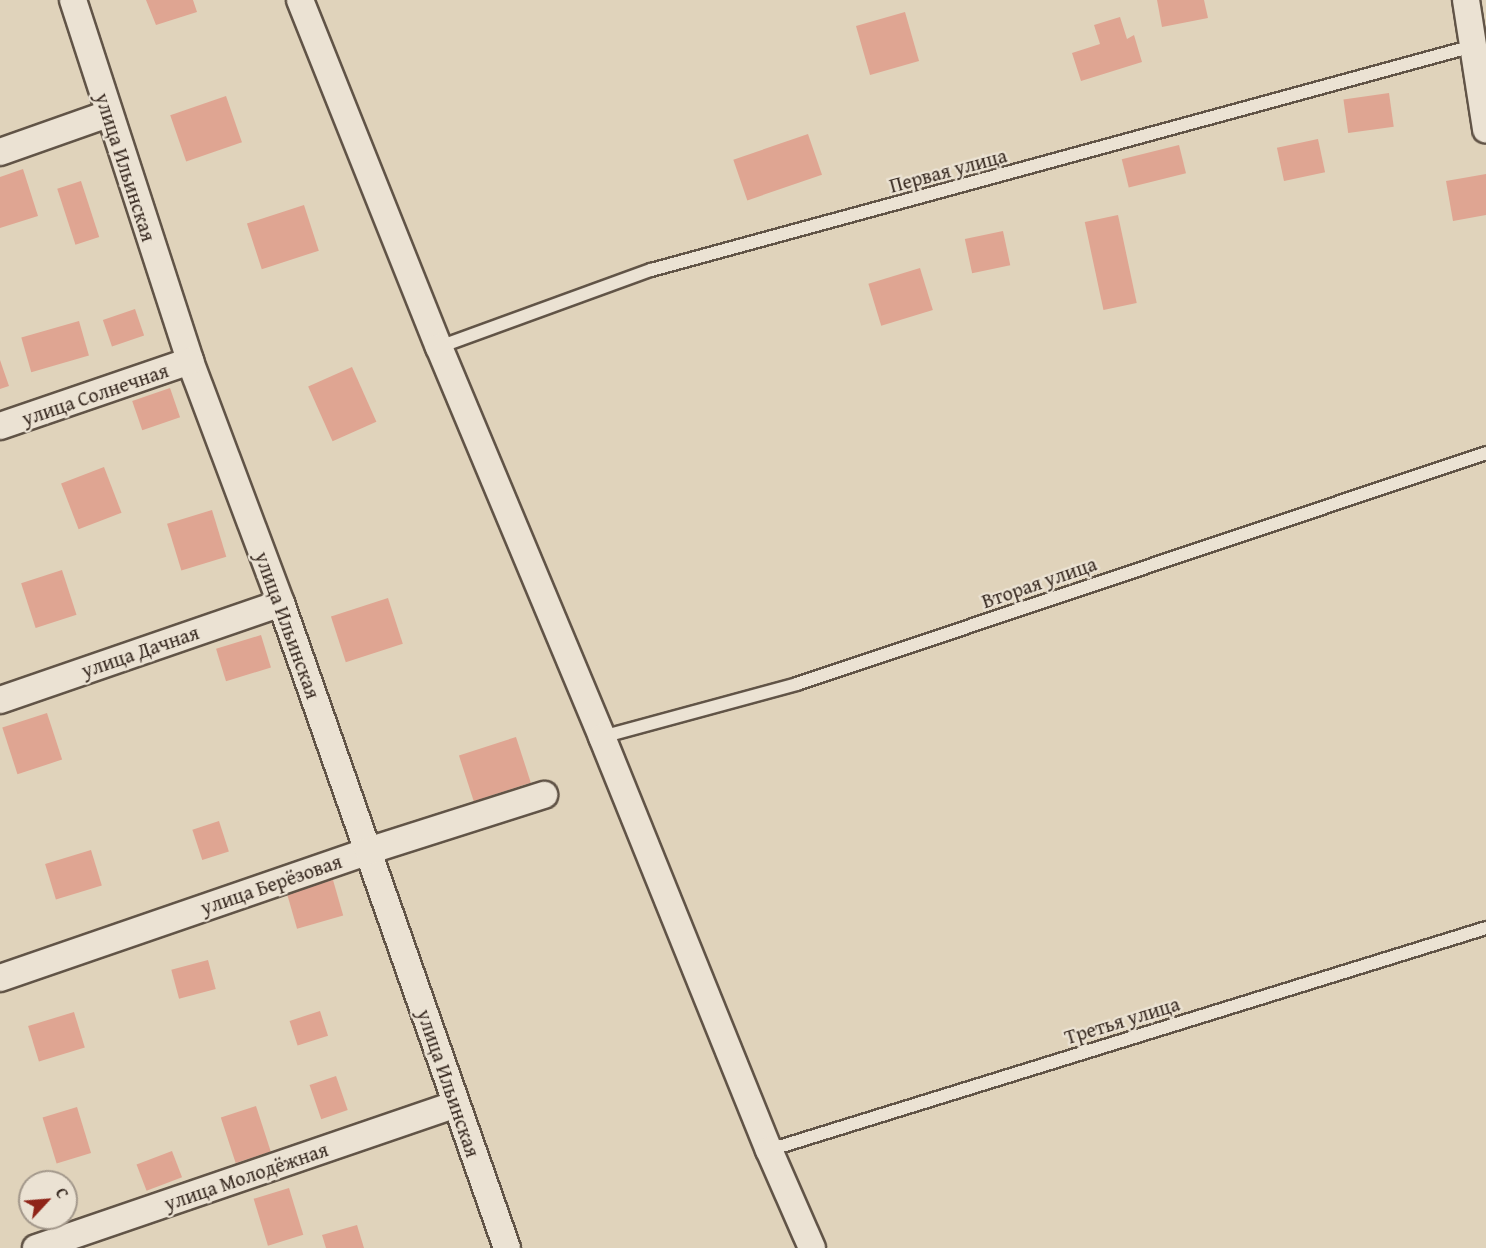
<!DOCTYPE html>
<html>
<head>
<meta charset="utf-8">
<style>
  body { margin:0 }
  #map { position:relative; width:1486px; height:1248px; overflow:hidden; background:#e0d3bb; font-family:"Gentium Book Plus",serif }
  div>[style] { position:absolute }
  .building>* { inset:0; background:#dfa592; transform-origin:0 0 }
  .roads { filter:drop-shadow(2px 0 #615447) drop-shadow(-2px 0 #615447) drop-shadow(0 2px #615447) drop-shadow(0 -2px #615447) }
  .service>* { height:12px; margin:-6px; padding:0 6px; transform-origin:6px; border-radius:6px; background:#ebe2d3 }
  .minor>* { height:26px; margin:-13px; padding:0 13px; transform-origin:13px; border-radius:13px; background:#ebe2d3 }
  span { translate:-50% -50%; white-space:nowrap; text-align:center; line-height:1.15; -webkit-text-stroke:4.5px #ebe2d3; paint-order:stroke }
  .street-label { font-size:20px; color:#372920 }
  .north { position:absolute; left:18px; top:1170px; width:60px; height:60px; box-sizing:border-box; background:#ebe2d3; border:2px solid #a3988b; border-radius:50%; rotate:64deg; font-size:16px; font-weight:700; line-height:24px; text-align:center; color:#372920 }
  .north::after { content:''; display:block; margin:auto; width:21px; height:27px; background:#8f2418; clip-path:polygon(50% 0,100% 100%,50% 72%,0 100%) }
</style>
</head>
<body>
<div id="map">
  <div class="building">
    <i style="clip-path:polygon(146px 0,193px 0,197px 12px,156px 25px)"></i>
    <i style="clip-path:polygon(1157px 0,1204px 0,1208px 18px,1162px 27px)"></i>
    <i style="left:905px;top:12px;width:51px;height:51px;rotate:74deg"></i>
    <i style="clip-path:polygon(1120px 17px,1127px 39px,1134px 35px,1142px 62px,1081px 81px,1072px 53px,1100px 44px,1094px 25px)"></i>
    <i style="left:1389px;top:93px;width:34px;height:46px;rotate:82deg"></i>
    <i style="left:226px;top:96px;width:49px;height:59px;rotate:71deg"></i>
    <i style="left:808px;top:134px;width:43px;height:79px;rotate:71deg"></i>
    <i style="left:1318px;top:139px;width:34px;height:42px;rotate:78deg"></i>
    <i style="left:1179px;top:145px;width:29px;height:59px;rotate:76deg"></i>
    <i style="clip-path:polygon(23px 169px,38px 216px,0 228px,0 177px)"></i>
    <i style="clip-path:polygon(1486px 174px,1486px 215px,1453px 221px,1446px 181px)"></i>
    <i style="left:81px;top:181px;width:59px;height:25px;rotate:72deg"></i>
    <i style="left:304px;top:205px;width:48px;height:60px;rotate:72deg"></i>
    <i style="left:1118px;top:215px;width:90px;height:34px;rotate:78deg"></i>
    <i style="left:1003px;top:231px;width:35px;height:39px;rotate:78deg"></i>
    <i style="left:920px;top:268px;width:44px;height:54px;rotate:73deg"></i>
    <i style="left:135px;top:309px;width:28px;height:34px;rotate:71deg"></i>
    <i style="left:79px;top:321px;width:36px;height:60px;rotate:74deg"></i>
    <i style="clip-path:polygon(0 360px,9px 386px,0 389px)"></i>
    <i style="left:352px;top:367px;width:60px;height:48px;rotate:66deg"></i>
    <i style="left:170px;top:388px;width:31px;height:40px;rotate:71deg"></i>
    <i style="left:104px;top:467px;width:49px;height:46px;rotate:69deg"></i>
    <i style="left:212px;top:510px;width:49px;height:47px;rotate:73deg"></i>
    <i style="left:62px;top:570px;width:47px;height:43px;rotate:72deg"></i>
    <i style="left:388px;top:598px;width:48px;height:60px;rotate:72deg"></i>
    <i style="left:261px;top:635px;width:34px;height:47px;rotate:73deg"></i>
    <i style="left:47px;top:713px;width:49px;height:47px;rotate:72deg"></i>
    <i style="left:516px;top:737px;width:48px;height:60px;rotate:72deg"></i>
    <i style="left:219px;top:821px;width:32px;height:28px;rotate:72deg"></i>
    <i style="left:91px;top:850px;width:37px;height:48px;rotate:73deg"></i>
    <i style="left:333px;top:880px;width:37px;height:48px;rotate:74deg"></i>
    <i style="left:208px;top:960px;width:30px;height:38px;rotate:75deg"></i>
    <i style="left:320px;top:1011px;width:26px;height:32px;rotate:72deg"></i>
    <i style="left:74px;top:1012px;width:37px;height:48px;rotate:73deg"></i>
    <i style="left:336px;top:1076px;width:36px;height:28px;rotate:71deg"></i>
    <i style="left:256px;top:1106px;width:48px;height:37px;rotate:72deg"></i>
    <i style="left:77px;top:1107px;width:48px;height:36px;rotate:73deg"></i>
    <i style="left:172px;top:1151px;width:28px;height:38px;rotate:69deg"></i>
    <i style="left:289px;top:1188px;width:49px;height:37px;rotate:73deg"></i>
    <i style="clip-path:polygon(357px 1225px,364px 1248px,326px 1248px,322px 1235px)"></i>
  </div>
  <div class="roads">
    <div class="service">
      <i style="left:439px;top:347px;width:226px;rotate:-20deg"></i>
      <i style="left:651px;top:270px;width:852px;rotate:-15.24deg"></i>
      <i style="left:602px;top:737px;width:202px;rotate:-15.2deg"></i>
      <i style="left:797px;top:684px;width:727px;rotate:-18.53deg"></i>
      <i style="left:769px;top:1150px;width:751px;rotate:-17.2deg"></i>
    </div>
    <div class="minor">
      <i style="left:73px;top:0;width:379px;rotate:72deg"></i>
      <i style="left:190px;top:361px;width:259px;rotate:69.4deg"></i>
      <i style="left:281px;top:603px;width:683px;rotate:70.69deg"></i>
      <i style="left:300px;top:0;width:374px;rotate:68.2deg"></i>
      <i style="left:439px;top:347px;width:423px;rotate:67.3deg"></i>
      <i style="left:602px;top:737px;width:445px;rotate:68deg"></i>
      <i style="left:769px;top:1150px;width:107px;rotate:66.3deg"></i>
      <i style="left:1466px;top:0;width:131px;rotate:81.2deg"></i>
      <i style="left:0;top:152px;width:114px;rotate:-19.4deg"></i>
      <i style="left:0;top:426px;width:201px;rotate:-18.9deg"></i>
      <i style="left:0;top:700px;width:297px;rotate:-19deg"></i>
      <i style="left:0;top:978px;width:389px;rotate:-19deg"></i>
      <i style="left:368px;top:851px;width:185px;rotate:-17.7deg"></i>
      <i style="left:36px;top:1248px;width:444px;rotate:-18.9deg"></i>
    </div>
  </div>
  <div class="street-label">
    <span style="left:126px;top:167px;rotate:72deg">улица Ильинская</span>
    <span style="left:948px;top:170px;rotate:-15deg">Первая улица</span>
    <span style="left:95px;top:394px;rotate:-19deg">улица Солнечная</span>
    <span style="left:1039px;top:582px;rotate:-19deg">Вторая улица</span>
    <span style="left:288px;top:625px;rotate:70deg">улица Ильинская</span>
    <span style="left:140px;top:651px;rotate:-19deg">улица Дачная</span>
    <span style="left:271px;top:884px;rotate:-19deg">улица Берёзовая</span>
    <span style="left:1122px;top:1020px;rotate:-17deg">Третья улица</span>
    <span style="left:449px;top:1083px;rotate:71deg">улица Ильинская</span>
    <span style="left:246px;top:1176px;rotate:-19deg">улица Молодёжная</span>
  </div>
  <div class="north">С</div>
</div>
</body>
</html>
